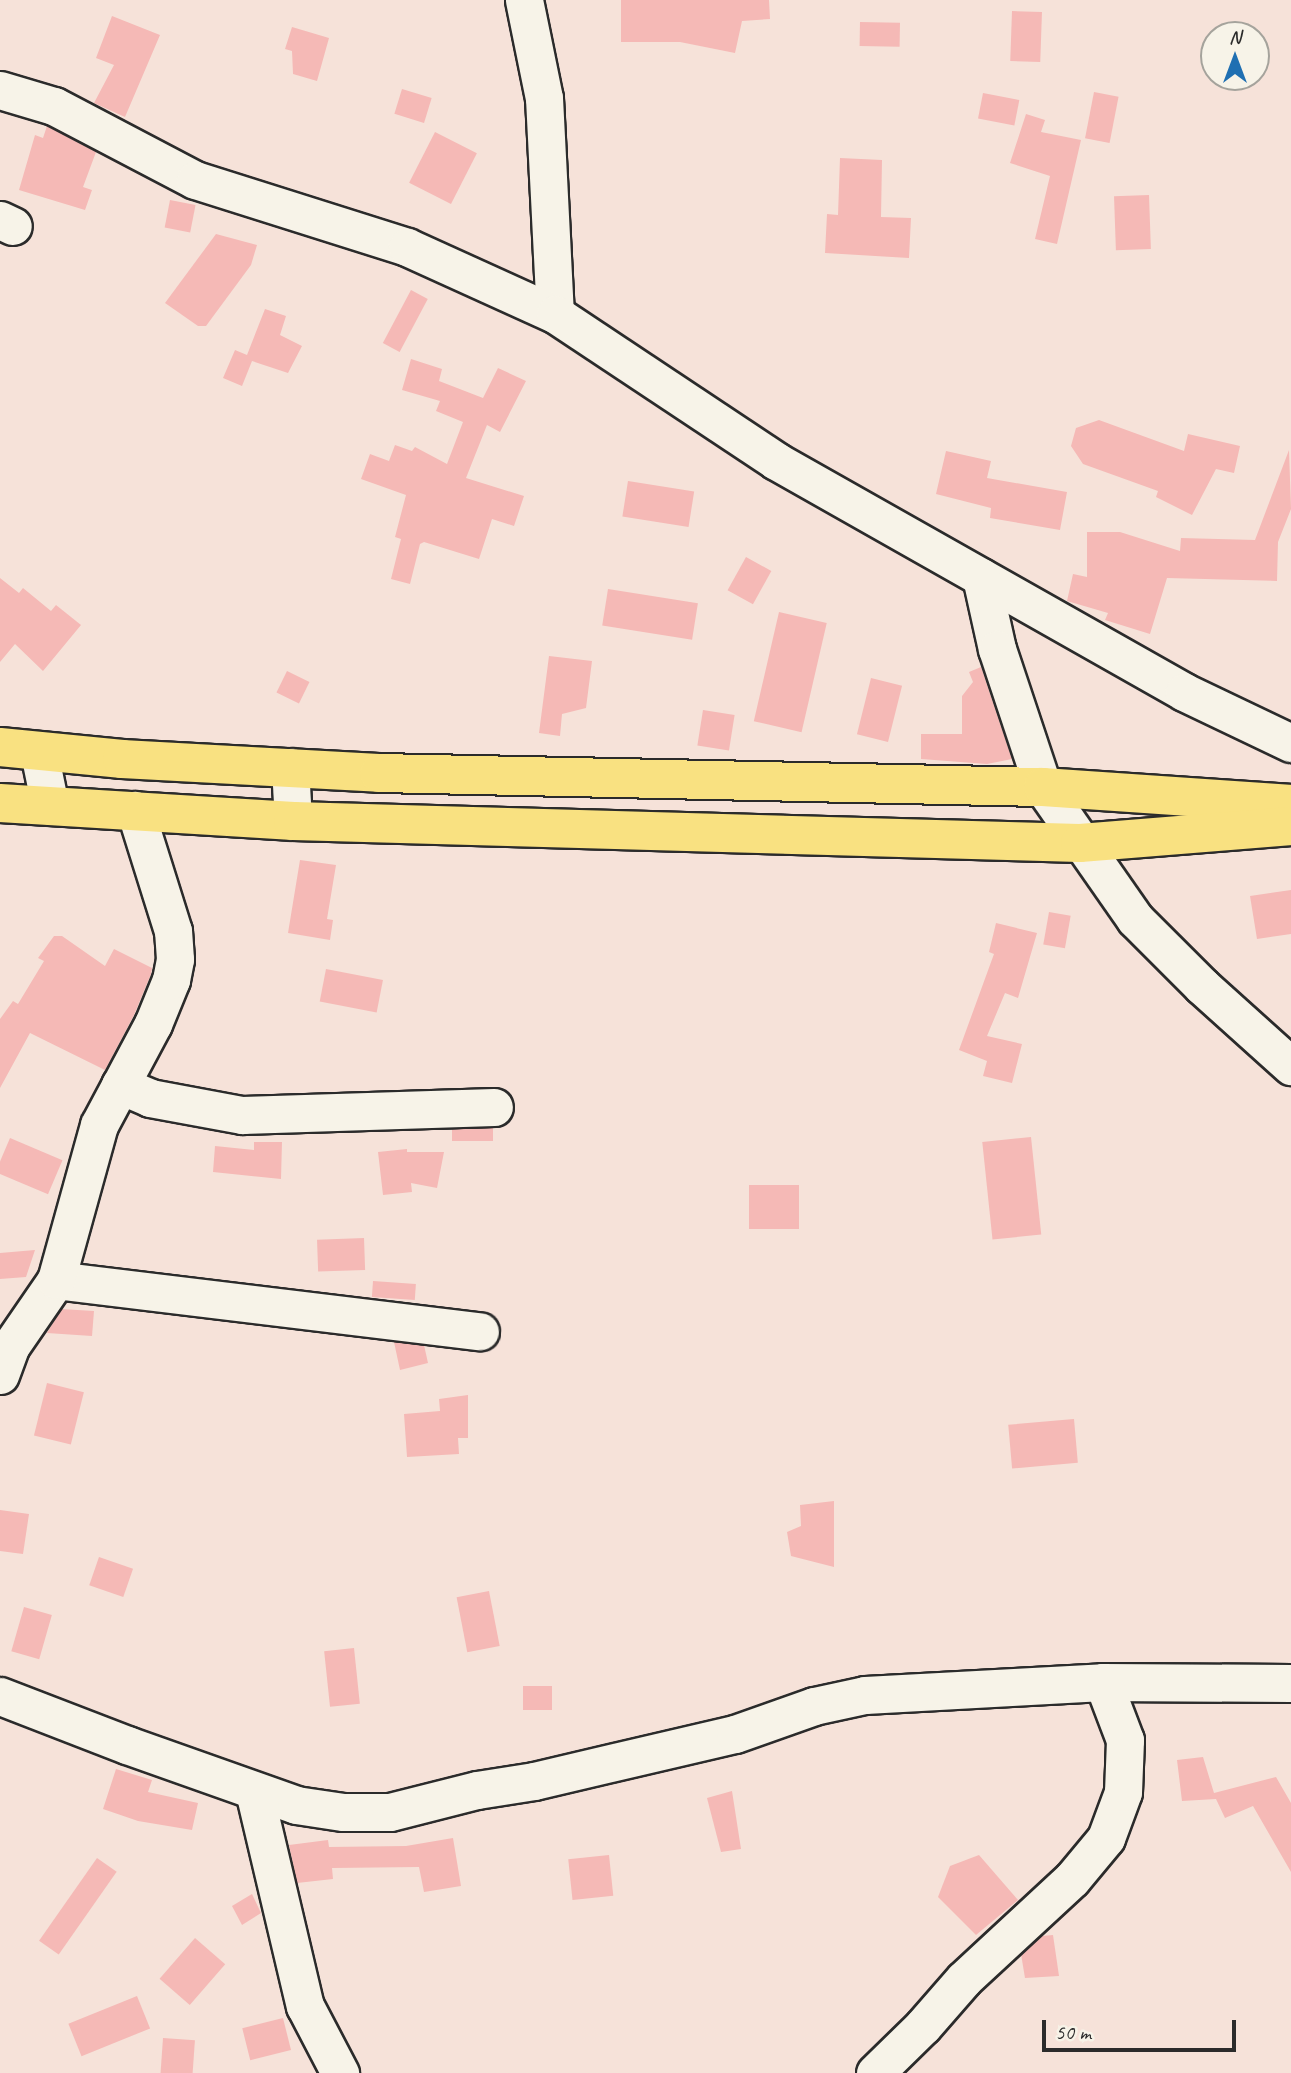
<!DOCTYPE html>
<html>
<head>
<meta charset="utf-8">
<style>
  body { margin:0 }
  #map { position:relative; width:1291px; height:2073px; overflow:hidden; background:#f6e2d9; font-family:Caveat,sans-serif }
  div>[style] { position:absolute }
  .building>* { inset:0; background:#f5b9b6; transform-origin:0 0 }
  .roads { filter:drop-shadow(2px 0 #2b2b2b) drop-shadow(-2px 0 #2b2b2b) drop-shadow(0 2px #2b2b2b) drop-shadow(0 -2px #2b2b2b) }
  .minor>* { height:37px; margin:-18.5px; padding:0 18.5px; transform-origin:18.5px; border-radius:18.5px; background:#f7f3e8 }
  .major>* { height:38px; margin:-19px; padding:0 19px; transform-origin:19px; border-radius:19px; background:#f9e181 }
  span { translate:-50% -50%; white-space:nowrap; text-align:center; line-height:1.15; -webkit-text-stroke:7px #f7f3e8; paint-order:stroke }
  .north { position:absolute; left:1200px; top:21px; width:70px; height:70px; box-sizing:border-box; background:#f7f3e8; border:2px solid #a5a39c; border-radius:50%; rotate:0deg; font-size:19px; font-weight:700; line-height:28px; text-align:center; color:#2b2b2b }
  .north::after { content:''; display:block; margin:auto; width:24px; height:32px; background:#1f6fb2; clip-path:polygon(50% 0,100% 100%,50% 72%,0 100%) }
  .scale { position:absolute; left:1042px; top:2020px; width:194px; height:32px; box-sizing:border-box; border:4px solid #2b2b2b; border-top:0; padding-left:9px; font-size:21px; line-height:24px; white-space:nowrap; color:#2b2b2b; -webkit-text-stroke:5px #f7f3e8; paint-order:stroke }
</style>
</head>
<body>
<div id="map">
  <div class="building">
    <i style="clip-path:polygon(621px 0,769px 0,770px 19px,742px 21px,735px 53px,680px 42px,621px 42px)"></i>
    <i style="left:1012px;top:11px;width:30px;height:50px;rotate:2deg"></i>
    <i style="clip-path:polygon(112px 16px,160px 35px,125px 117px,94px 103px,114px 65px,96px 58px)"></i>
    <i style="left:860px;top:22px;width:40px;height:24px;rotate:1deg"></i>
    <i style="clip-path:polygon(292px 27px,329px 38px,317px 81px,293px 74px,292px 51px,285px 49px)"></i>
    <i style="left:402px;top:89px;width:31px;height:26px;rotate:17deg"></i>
    <i style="left:1094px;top:92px;width:25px;height:47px;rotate:11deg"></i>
    <i style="left:983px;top:93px;width:37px;height:26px;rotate:11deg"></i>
    <i style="clip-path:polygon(1026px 114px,1045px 120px,1041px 132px,1081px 140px,1057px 244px,1035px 239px,1050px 176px,1010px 163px)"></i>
    <i style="clip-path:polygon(47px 126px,96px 152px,83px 187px,92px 190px,85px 210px,19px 190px,35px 135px,43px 138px)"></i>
    <i style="left:435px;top:132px;width:47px;height:57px;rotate:27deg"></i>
    <i style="clip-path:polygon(840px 158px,882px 160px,881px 217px,911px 218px,909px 258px,825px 253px,827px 214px,838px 215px)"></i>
    <i style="left:1149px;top:195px;width:54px;height:35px;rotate:88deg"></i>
    <i style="left:170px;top:200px;width:26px;height:28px;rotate:11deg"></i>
    <i style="clip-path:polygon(216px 234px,257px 245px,251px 265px,206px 326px,198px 326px,165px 303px)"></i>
    <i style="left:411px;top:290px;width:19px;height:60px;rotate:28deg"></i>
    <i style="clip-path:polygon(265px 309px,286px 316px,280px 335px,302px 346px,288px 373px,252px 361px,242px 386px,223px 378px,235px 350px,247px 355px)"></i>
    <i style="clip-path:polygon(411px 359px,442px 369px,439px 381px,483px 398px,498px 368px,526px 381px,500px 432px,487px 425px,466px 478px,524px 496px,514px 526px,492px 519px,479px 559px,424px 542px,420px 544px,410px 584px,391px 579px,401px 539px,395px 537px,406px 495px,361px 479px,370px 454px,389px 461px,395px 445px,412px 451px,415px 447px,447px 464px,463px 422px,436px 411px,440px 401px,402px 390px)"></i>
    <i style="clip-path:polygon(1099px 420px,1184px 451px,1188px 434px,1240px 446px,1234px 473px,1216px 469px,1192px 515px,1156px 497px,1158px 491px,1083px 464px,1071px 446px,1076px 428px)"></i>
    <i style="clip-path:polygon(1289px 450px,1291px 509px,1278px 542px,1277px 581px,1167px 578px,1150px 634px,1105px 620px,1108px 613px,1067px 601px,1073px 574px,1087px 577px,1087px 532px,1120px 532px,1180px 551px,1181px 538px,1255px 540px)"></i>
    <i style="clip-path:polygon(946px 451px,991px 461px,987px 478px,1067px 492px,1060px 530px,990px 518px,991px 508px,936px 494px)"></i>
    <i style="left:628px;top:481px;width:67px;height:36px;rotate:9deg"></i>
    <i style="left:746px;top:557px;width:29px;height:38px;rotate:29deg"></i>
    <i style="clip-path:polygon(0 578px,19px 593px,23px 588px,51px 611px,56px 605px,81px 625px,43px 671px,15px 644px,0 662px)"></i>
    <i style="left:608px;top:589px;width:91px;height:37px;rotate:9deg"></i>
    <i style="left:779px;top:612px;width:49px;height:112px;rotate:13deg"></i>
    <i style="clip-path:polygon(549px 656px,592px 661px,586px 708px,562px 714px,560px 736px,539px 733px)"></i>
    <i style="clip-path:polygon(981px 667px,1012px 759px,987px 764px,921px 759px,921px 734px,962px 734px,962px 696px,973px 682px,969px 672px)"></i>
    <i style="left:287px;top:671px;width:25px;height:24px;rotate:26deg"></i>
    <i style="left:871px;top:678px;width:32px;height:58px;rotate:14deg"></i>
    <i style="left:703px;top:710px;width:32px;height:36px;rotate:9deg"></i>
    <i style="clip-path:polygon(300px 860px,336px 865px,327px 919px,333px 920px,330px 940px,288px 933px)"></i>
    <i style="clip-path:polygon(1291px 890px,1291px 934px,1257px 939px,1250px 896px)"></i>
    <i style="left:1049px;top:912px;width:22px;height:33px;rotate:10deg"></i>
    <i style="clip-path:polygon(996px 923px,1037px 933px,1018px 998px,1005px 993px,987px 1036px,1022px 1044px,1012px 1083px,983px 1076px,987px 1061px,959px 1050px,994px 954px,989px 952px)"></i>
    <i style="clip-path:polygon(54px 936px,62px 936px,105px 966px,114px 949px,152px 968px,151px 974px,134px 1015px,105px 1070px,30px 1033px,0 1088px,0 1019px,13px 1001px,18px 1004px,44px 961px,38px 958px)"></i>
    <i style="left:326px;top:969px;width:58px;height:33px;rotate:11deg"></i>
    <i style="left:493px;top:1128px;width:13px;height:41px;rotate:90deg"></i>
    <i style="left:1031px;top:1137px;width:98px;height:49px;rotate:84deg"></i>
    <i style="left:10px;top:1138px;width:57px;height:37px;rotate:23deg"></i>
    <i style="clip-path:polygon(254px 1142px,282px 1142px,281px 1179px,213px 1172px,215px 1146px,254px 1150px)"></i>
    <i style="clip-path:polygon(407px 1149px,407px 1152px,444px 1152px,437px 1188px,411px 1183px,412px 1192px,383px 1195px,378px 1152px)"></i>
    <i style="left:799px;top:1185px;width:44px;height:50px;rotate:90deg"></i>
    <i style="left:364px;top:1238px;width:32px;height:47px;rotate:88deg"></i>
    <i style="clip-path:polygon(35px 1250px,26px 1277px,0 1279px,0 1253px)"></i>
    <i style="left:373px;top:1281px;width:43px;height:16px;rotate:4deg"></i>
    <i style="clip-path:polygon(61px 1309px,94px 1311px,92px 1336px,47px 1333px)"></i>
    <i style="clip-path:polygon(394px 1342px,424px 1345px,428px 1363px,400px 1370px)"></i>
    <i style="left:47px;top:1383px;width:38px;height:54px;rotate:14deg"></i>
    <i style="clip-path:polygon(468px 1395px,468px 1438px,458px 1438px,459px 1454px,407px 1457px,404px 1414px,440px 1411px,439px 1399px)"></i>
    <i style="left:1074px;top:1419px;width:44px;height:66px;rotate:85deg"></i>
    <i style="clip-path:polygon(834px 1501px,834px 1567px,791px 1556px,787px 1532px,801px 1526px,800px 1505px)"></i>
    <i style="clip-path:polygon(0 1510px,29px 1514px,23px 1554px,0 1551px)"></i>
    <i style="left:99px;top:1557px;width:36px;height:30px;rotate:19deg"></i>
    <i style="left:489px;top:1591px;width:56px;height:33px;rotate:79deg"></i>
    <i style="left:24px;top:1607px;width:29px;height:46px;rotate:16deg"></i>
    <i style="left:354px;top:1648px;width:56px;height:30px;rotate:84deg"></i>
    <i style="left:552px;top:1686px;width:24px;height:29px;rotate:90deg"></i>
    <i style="clip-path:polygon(1203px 1757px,1214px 1793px,1276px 1777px,1291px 1803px,1291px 1872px,1253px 1806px,1225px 1818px,1216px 1799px,1182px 1801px,1177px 1760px)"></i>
    <i style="clip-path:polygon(116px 1769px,152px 1780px,148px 1792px,198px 1803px,192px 1830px,138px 1821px,103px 1809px)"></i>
    <i style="clip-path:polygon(732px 1791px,741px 1849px,721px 1852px,707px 1798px)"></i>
    <i style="clip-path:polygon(453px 1838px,461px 1886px,424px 1892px,419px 1867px,332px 1868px,333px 1879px,297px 1883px,289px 1845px,328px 1840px,329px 1847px,406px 1846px)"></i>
    <i style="left:609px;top:1855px;width:41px;height:41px;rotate:84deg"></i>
    <i style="clip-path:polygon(979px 1855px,1018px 1900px,976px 1935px,938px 1897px,950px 1866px)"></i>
    <i style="left:97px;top:1858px;width:24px;height:101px;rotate:35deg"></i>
    <i style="clip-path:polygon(252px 1894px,261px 1913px,242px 1925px,232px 1906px)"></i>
    <i style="clip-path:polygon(1053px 1935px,1059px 1976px,1025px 1978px,1021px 1954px,1042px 1936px)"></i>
    <i style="left:195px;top:1938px;width:40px;height:54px;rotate:41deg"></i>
    <i style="left:137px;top:1996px;width:35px;height:74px;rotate:68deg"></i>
    <i style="left:283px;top:2018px;width:33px;height:42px;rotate:76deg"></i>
    <i style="left:163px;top:2038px;width:32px;height:35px;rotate:4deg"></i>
  </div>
  <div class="roads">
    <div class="minor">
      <i style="left:524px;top:0;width:100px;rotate:78.5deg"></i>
      <i style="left:544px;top:98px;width:216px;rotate:87.1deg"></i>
      <i style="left:0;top:90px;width:56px;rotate:16.5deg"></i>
      <i style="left:54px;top:106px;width:159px;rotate:27.7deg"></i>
      <i style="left:195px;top:180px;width:222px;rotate:17.5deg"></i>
      <i style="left:407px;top:247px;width:162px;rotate:24.4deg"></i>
      <i style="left:555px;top:314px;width:265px;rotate:33.6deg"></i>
      <i style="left:776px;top:461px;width:469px;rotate:29.5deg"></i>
      <i style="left:1184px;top:692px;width:119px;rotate:25.5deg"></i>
      <i style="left:0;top:220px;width:14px;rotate:25deg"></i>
      <i style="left:981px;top:577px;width:74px;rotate:77.5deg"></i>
      <i style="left:997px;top:649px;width:145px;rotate:71.6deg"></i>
      <i style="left:1043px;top:787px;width:161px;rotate:55.1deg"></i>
      <i style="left:1135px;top:919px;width:95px;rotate:45deg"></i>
      <i style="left:1202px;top:986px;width:120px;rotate:42deg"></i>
      <i style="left:39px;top:752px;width:55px;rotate:78.5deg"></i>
      <i style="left:290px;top:767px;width:54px;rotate:86.8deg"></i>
      <i style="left:120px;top:1085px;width:33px;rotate:23deg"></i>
      <i style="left:150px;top:1098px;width:94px;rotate:10.5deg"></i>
      <i style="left:242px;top:1115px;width:252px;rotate:-1.8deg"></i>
      <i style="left:56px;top:1280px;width:427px;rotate:6.9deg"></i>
      <i style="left:0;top:1375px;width:30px;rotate:-70deg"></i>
      <i style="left:10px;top:1347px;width:81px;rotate:-55.5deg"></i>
      <i style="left:56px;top:1280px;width:161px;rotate:-74.5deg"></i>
      <i style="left:99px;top:1125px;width:115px;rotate:-61.9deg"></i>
      <i style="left:153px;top:1024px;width:48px;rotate:-67.8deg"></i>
      <i style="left:171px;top:980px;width:21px;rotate:-79deg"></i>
      <i style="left:175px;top:959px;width:28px;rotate:-94deg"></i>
      <i style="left:173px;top:931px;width:127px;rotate:-107.4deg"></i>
      <i style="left:0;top:1696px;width:136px;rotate:21.1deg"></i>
      <i style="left:127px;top:1745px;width:179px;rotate:19.5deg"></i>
      <i style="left:296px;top:1805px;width:48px;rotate:8.5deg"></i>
      <i style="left:343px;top:1812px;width:47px"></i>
      <i style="left:390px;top:1812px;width:90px;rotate:-14.2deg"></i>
      <i style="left:477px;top:1790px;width:58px;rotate:-9deg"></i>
      <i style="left:534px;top:1781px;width:206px;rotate:-13.2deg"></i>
      <i style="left:735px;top:1734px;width:84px;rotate:-19.5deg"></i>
      <i style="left:814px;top:1706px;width:52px;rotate:-12.2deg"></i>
      <i style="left:865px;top:1695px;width:238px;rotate:-3.1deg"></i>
      <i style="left:1103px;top:1682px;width:188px;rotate:0.3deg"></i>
      <i style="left:254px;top:1791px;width:221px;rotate:76.7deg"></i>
      <i style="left:305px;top:2006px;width:76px;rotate:62.4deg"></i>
      <i style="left:875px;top:2073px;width:67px;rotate:-44.4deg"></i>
      <i style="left:923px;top:2026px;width:62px;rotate:-48.9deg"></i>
      <i style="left:964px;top:1979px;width:147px;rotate:-42.8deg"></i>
      <i style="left:1072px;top:1879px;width:53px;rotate:-50.3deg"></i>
      <i style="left:1106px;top:1838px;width:49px;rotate:-69.7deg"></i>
      <i style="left:1123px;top:1792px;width:52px;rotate:-87.8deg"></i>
      <i style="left:1125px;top:1740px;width:62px;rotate:-110.8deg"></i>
    </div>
    <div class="major">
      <i style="left:0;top:747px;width:123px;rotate:5.6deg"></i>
      <i style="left:122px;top:759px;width:257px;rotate:3.1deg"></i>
      <i style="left:379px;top:773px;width:664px;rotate:1.21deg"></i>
      <i style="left:1043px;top:787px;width:249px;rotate:3.9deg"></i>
      <i style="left:0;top:803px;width:294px;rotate:3.5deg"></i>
      <i style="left:293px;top:821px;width:787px;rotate:1.6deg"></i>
      <i style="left:1080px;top:843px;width:212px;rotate:-4.6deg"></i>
    </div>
  </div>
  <div class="north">N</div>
  <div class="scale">50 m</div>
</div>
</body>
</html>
